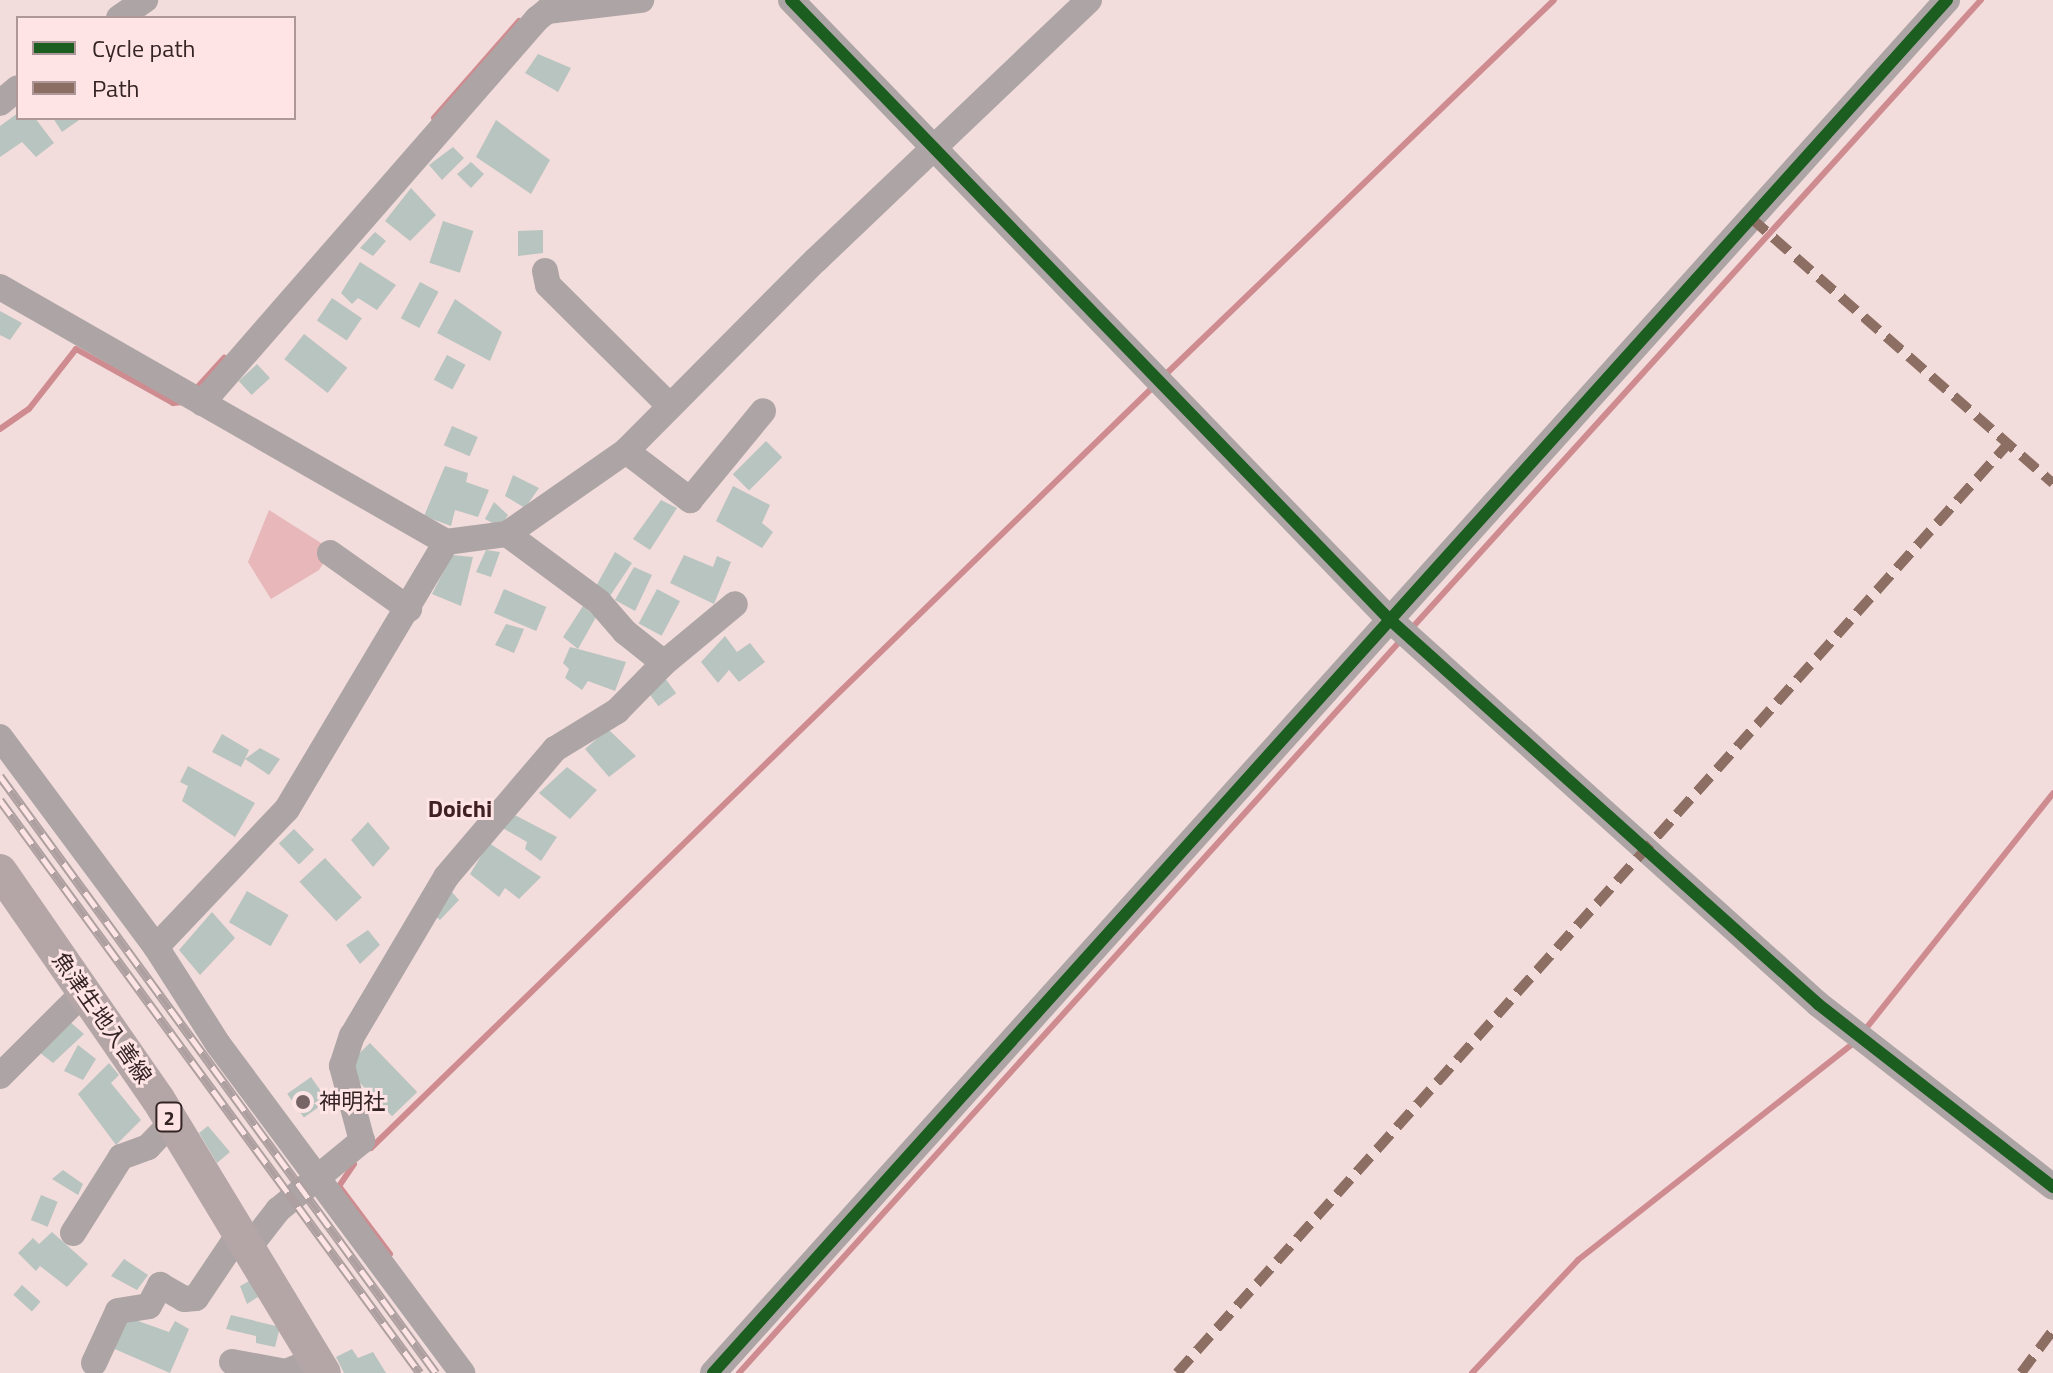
<!DOCTYPE html>
<html>
<head>
<meta charset="utf-8">
<style>
  body { margin:0 }
  #map { position:relative; width:2053px; height:1373px; overflow:hidden; background:#f3dcdc; font-family:"Titillium Web","Noto Sans JP",sans-serif }
  div>[style] { position:absolute }
  .green>* { inset:0; background:#e7b7b9 }
  .stream>* { height:6px; margin:-3px; padding:0 3px; transform-origin:3px; border-radius:3px; background:#cf8c90 }
  .building>* { inset:0; background:#b8c4bf; transform-origin:0 0 }
  .minor>* { height:26px; margin:-13px; padding:0 13px; transform-origin:13px; border-radius:13px; background:#ada5a5 }
  .major>* { height:34px; margin:-17px; padding:0 17px; transform-origin:17px; border-radius:17px; background:#b4a6a6 }
  .rail>* { height:9px; margin-top:-4.5px; transform-origin:0; background:repeating-linear-gradient(90deg,#ffe4e5 0 18px,#aea0a0 0 36px); box-sizing:border-box; border-block:2px solid #aea0a0 }
  .quiet>* { height:10px; margin-top:-5px; transform-origin:0; background:repeating-linear-gradient(90deg,#8d6e63 0 20px,transparent 0 30px) }
  .cycleway>* { height:12px; margin:-6px; padding:0 6px; transform-origin:6px; border-radius:6px; background:#1b5e20 }
  .dots>* { width:22px; height:22px; translate:-50% -50%; box-sizing:border-box; border:4px solid #ffe4e5; border-radius:50% }
  span { translate:-50% -50%; white-space:nowrap; text-align:center; line-height:1.15; -webkit-text-stroke:6px #ffe4e5; paint-order:stroke }
  .shield-label span { padding:2px 6px; background:#ffe4e5; border:2px solid; border-radius:6px; -webkit-text-stroke-width:0 }
  .shield-label { font-size:20px; color:#342425; font-weight:700 }
  .street-label { font-size:22px; color:#342425 }
  .poi-label { font-size:22px; color:#342425 }
  .left { translate:0 -50%; text-align:left }
  .neighbourhood-label { font-size:24px; color:#402123; font-weight:700 }
  .legend { position:absolute; left:16px; top:16px; width:280px; height:104px; box-sizing:border-box; background:#ffe4e5; border:2px solid #ae9798; margin:0; padding:10px 14px; list-style:none; font-size:24px; color:#342425 }
  .legend li { display:flex; align-items:center; gap:16px; height:40px }
  .legend b { width:40px; border:2px solid #ae9798 }
</style>
</head>
<body>
<div id="map">
  <div class="green">
    <i style="clip-path:polygon(269px 510px,332px 550px,319px 570px,271px 599px,248px 562px)"></i>
  </div>
  <div class="stream">
    <i style="left:434px;top:118px;width:129px;rotate:-48.8deg"></i>
    <i style="left:1165px;top:375px;width:540px;rotate:-43.95deg"></i>
    <i style="left:194px;top:391px;width:45px;rotate:-47.7deg"></i>
    <i style="left:0;top:429px;width:35px;rotate:-35deg"></i>
    <i style="left:29px;top:409px;width:76px;rotate:-51.9deg"></i>
    <i style="left:76px;top:349px;width:111px;rotate:29.1deg"></i>
    <i style="left:173px;top:403px;width:10px;rotate:-6deg"></i>
    <i style="left:1411px;top:629px;width:849px;rotate:-47.82deg"></i>
    <i style="left:1864px;top:1031px;width:304px;rotate:-51.5deg"></i>
    <i style="left:371px;top:1148px;width:1093px;rotate:-44.22deg"></i>
    <i style="left:354px;top:1164px;width:27px;rotate:124deg"></i>
    <i style="left:339px;top:1186px;width:85px;rotate:53.1deg"></i>
    <i style="left:739px;top:1373px;width:988px;rotate:-47.91deg"></i>
    <i style="left:1472px;top:1373px;width:155px;rotate:-46.8deg"></i>
    <i style="left:1578px;top:1260px;width:351px;rotate:-38.2deg"></i>
  </div>
  <div class="building">
    <i style="clip-path:polygon(538px 54px,571px 68px,558px 92px,525px 73px)"></i>
    <i style="clip-path:polygon(18px 113px,18px 118px,35px 118px,54px 143px,36px 157px,22px 142px,0 157px,0 126px)"></i>
    <i style="clip-path:polygon(53px 118px,82px 118px,62px 132px)"></i>
    <i style="clip-path:polygon(496px 120px,550px 160px,531px 194px,476px 157px)"></i>
    <i style="clip-path:polygon(453px 147px,464px 158px,442px 180px,429px 165px)"></i>
    <i style="clip-path:polygon(471px 162px,484px 174px,471px 188px,457px 174px)"></i>
    <i style="clip-path:polygon(411px 188px,436px 215px,410px 241px,385px 221px)"></i>
    <i style="left:443px;top:221px;width:32px;height:44px;rotate:18deg"></i>
    <i style="clip-path:polygon(543px 230px,543px 253px,518px 256px,518px 231px)"></i>
    <i style="clip-path:polygon(375px 232px,386px 241px,373px 256px,360px 248px)"></i>
    <i style="clip-path:polygon(360px 262px,396px 285px,377px 310px,358px 298px,352px 304px,341px 293px)"></i>
    <i style="left:420px;top:282px;width:21px;height:41px;rotate:28deg"></i>
    <i style="left:332px;top:298px;width:36px;height:27px;rotate:34deg"></i>
    <i style="clip-path:polygon(455px 299px,502px 332px,490px 361px,437px 333px)"></i>
    <i style="clip-path:polygon(0 311px,22px 323px,10px 340px,0 335px)"></i>
    <i style="left:304px;top:334px;width:55px;height:32px;rotate:38deg"></i>
    <i style="left:447px;top:355px;width:21px;height:28px;rotate:28deg"></i>
    <i style="left:257px;top:364px;width:19px;height:25px;rotate:47deg"></i>
    <i style="left:452px;top:426px;width:28px;height:21px;rotate:23deg"></i>
    <i style="left:766px;top:441px;width:23px;height:47px;rotate:45deg"></i>
    <i style="clip-path:polygon(445px 466px,468px 473px,466px 482px,489px 490px,478px 517px,455px 510px,451px 526px,424px 516px)"></i>
    <i style="clip-path:polygon(513px 475px,539px 488px,525px 508px,505px 496px)"></i>
    <i style="clip-path:polygon(733px 486px,770px 505px,762px 523px,773px 532px,762px 548px,716px 521px)"></i>
    <i style="clip-path:polygon(661px 500px,677px 508px,650px 550px,633px 539px)"></i>
    <i style="clip-path:polygon(494px 502px,508px 515px,500px 527px,485px 519px)"></i>
    <i style="clip-path:polygon(486px 550px,500px 552px,491px 577px,476px 572px)"></i>
    <i style="clip-path:polygon(615px 552px,632px 563px,610px 596px,595px 588px)"></i>
    <i style="clip-path:polygon(452px 555px,473px 557px,461px 606px,432px 594px)"></i>
    <i style="clip-path:polygon(684px 555px,713px 567px,717px 556px,731px 562px,714px 604px,670px 583px)"></i>
    <i style="clip-path:polygon(634px 567px,652px 575px,635px 611px,615px 600px)"></i>
    <i style="left:504px;top:589px;width:46px;height:26px;rotate:23deg"></i>
    <i style="left:657px;top:589px;width:26px;height:39px;rotate:28deg"></i>
    <i style="clip-path:polygon(583px 606px,596px 617px,578px 649px,626px 662px,615px 691px,588px 681px,582px 690px,565px 678px,569px 669px,563px 663px,570px 647px,578px 649px,563px 637px)"></i>
    <i style="clip-path:polygon(506px 624px,524px 629px,514px 653px,495px 645px)"></i>
    <i style="clip-path:polygon(725px 636px,737px 652px,750px 643px,765px 662px,739px 682px,729px 670px,718px 683px,701px 662px)"></i>
    <i style="left:665px;top:678px;width:19px;height:22px;rotate:54deg"></i>
    <i style="clip-path:polygon(608px 729px,636px 756px,609px 777px,585px 749px)"></i>
    <i style="clip-path:polygon(222px 734px,249px 750px,245px 759px,260px 748px,280px 759px,269px 775px,245px 759px,241px 767px,212px 752px)"></i>
    <i style="clip-path:polygon(188px 766px,255px 803px,235px 837px,182px 801px,188px 786px,180px 782px)"></i>
    <i style="clip-path:polygon(567px 767px,597px 790px,570px 819px,539px 793px)"></i>
    <i style="clip-path:polygon(511px 813px,557px 837px,541px 861px,525px 849px,527px 842px,501px 827px)"></i>
    <i style="clip-path:polygon(368px 822px,390px 848px,373px 867px,351px 840px)"></i>
    <i style="left:294px;top:829px;width:29px;height:21px;rotate:46deg"></i>
    <i style="clip-path:polygon(489px 843px,541px 877px,519px 899px,505px 888px,499px 897px,470px 874px)"></i>
    <i style="left:325px;top:858px;width:54px;height:35px;rotate:47deg"></i>
    <i style="clip-path:polygon(450px 890px,459px 900px,440px 920px,431px 913px)"></i>
    <i style="left:247px;top:891px;width:48px;height:36px;rotate:30deg"></i>
    <i style="clip-path:polygon(212px 912px,235px 938px,200px 975px,179px 950px)"></i>
    <i style="clip-path:polygon(368px 930px,380px 945px,360px 964px,346px 945px)"></i>
    <i style="clip-path:polygon(69px 1021px,84px 1034px,53px 1063px,39px 1052px)"></i>
    <i style="left:370px;top:1043px;width:68px;height:35px;rotate:46deg"></i>
    <i style="clip-path:polygon(78px 1045px,96px 1059px,83px 1080px,64px 1071px)"></i>
    <i style="clip-path:polygon(109px 1063px,119px 1075px,111px 1083px,141px 1120px,116px 1145px,78px 1094px)"></i>
    <i style="left:311px;top:1077px;width:29px;height:29px;rotate:55deg"></i>
    <i style="clip-path:polygon(208px 1126px,230px 1152px,217px 1163px,199px 1133px)"></i>
    <i style="clip-path:polygon(63px 1170px,83px 1184px,78px 1195px,52px 1179px)"></i>
    <i style="left:41px;top:1195px;width:18px;height:27px;rotate:22deg"></i>
    <i style="clip-path:polygon(52px 1232px,88px 1264px,67px 1287px,40px 1266px,36px 1271px,18px 1253px,33px 1238px,39px 1244px)"></i>
    <i style="clip-path:polygon(124px 1259px,148px 1275px,137px 1290px,111px 1276px)"></i>
    <i style="clip-path:polygon(255px 1278px,264px 1293px,247px 1304px,240px 1286px)"></i>
    <i style="left:22px;top:1285px;width:25px;height:13px;rotate:42deg"></i>
    <i style="clip-path:polygon(231px 1315px,280px 1327px,275px 1347px,256px 1343px,256px 1336px,226px 1329px)"></i>
    <i style="clip-path:polygon(124px 1316px,169px 1332px,175px 1321px,189px 1329px,170px 1373px,110px 1347px)"></i>
    <i style="clip-path:polygon(352px 1349px,358px 1358px,373px 1352px,386px 1373px,344px 1373px,336px 1357px)"></i>
  </div>
  <div class="minor">
    <i style="left:791px;top:0;width:859px;rotate:45.99deg"></i>
    <i style="left:1388px;top:618px;width:578px;rotate:41.91deg"></i>
    <i style="left:1818px;top:1004px;width:298px;rotate:37.9deg"></i>
    <i style="left:119px;top:18px;width:32px;rotate:-35deg"></i>
    <i style="left:0;top:103px;width:23px;rotate:-40deg"></i>
    <i style="left:545px;top:271px;width:14px;rotate:78deg"></i>
    <i style="left:548px;top:285px;width:172px;rotate:44.8deg"></i>
    <i style="left:0;top:287px;width:514px;rotate:29.76deg"></i>
    <i style="left:446px;top:542px;width:62px;rotate:-7.5deg"></i>
    <i style="left:507px;top:534px;width:145px;rotate:-34.9deg"></i>
    <i style="left:626px;top:451px;width:269px;rotate:-45.2deg"></i>
    <i style="left:816px;top:260px;width:377px;rotate:-43.6deg"></i>
    <i style="left:202px;top:403px;width:510px;rotate:-48.9deg"></i>
    <i style="left:537px;top:19px;width:13px;rotate:-39deg"></i>
    <i style="left:547px;top:11px;width:95px;rotate:-6.7deg"></i>
    <i style="left:626px;top:451px;width:81px;rotate:37.4deg"></i>
    <i style="left:690px;top:500px;width:115px;rotate:-50.6deg"></i>
    <i style="left:330px;top:553px;width:97px;rotate:35.3deg"></i>
    <i style="left:664px;top:663px;width:92px;rotate:-39.7deg"></i>
    <i style="left:0;top:737px;width:262px;rotate:53.4deg"></i>
    <i style="left:156px;top:947px;width:115px;rotate:57.4deg"></i>
    <i style="left:218px;top:1044px;width:410px;rotate:53.4deg"></i>
    <i style="left:156px;top:947px;width:190px;rotate:-46.5deg"></i>
    <i style="left:287px;top:809px;width:311px;rotate:-59.2deg"></i>
    <i style="left:0;top:1076px;width:119px;rotate:-45deg"></i>
    <i style="left:73px;top:1233px;width:90px;rotate:-57.7deg"></i>
    <i style="left:121px;top:1157px;width:29px;rotate:-20deg"></i>
    <i style="left:148px;top:1147px;width:35px;rotate:-46deg"></i>
    <i style="left:250px;top:1246px;width:46px;rotate:-52.1deg"></i>
    <i style="left:278px;top:1210px;width:109px;rotate:-39.4deg"></i>
    <i style="left:362px;top:1141px;width:78px;rotate:-104.9deg"></i>
    <i style="left:342px;top:1066px;width:32px;rotate:-72deg"></i>
    <i style="left:352px;top:1036px;width:185px;rotate:-59.4deg"></i>
    <i style="left:446px;top:877px;width:168px;rotate:-49.6deg"></i>
    <i style="left:555px;top:749px;width:73px;rotate:-31.5deg"></i>
    <i style="left:617px;top:711px;width:67px;rotate:-45.6deg"></i>
    <i style="left:664px;top:663px;width:50px;rotate:-141.5deg"></i>
    <i style="left:625px;top:632px;width:40px;rotate:-131deg"></i>
    <i style="left:599px;top:602px;width:114px;rotate:-143.5deg"></i>
    <i style="left:232px;top:1362px;width:55px;rotate:10.5deg"></i>
    <i style="left:286px;top:1372px;width:33px;rotate:-23deg"></i>
    <i style="left:94px;top:1363px;width:57px;rotate:-65.2deg"></i>
    <i style="left:118px;top:1311px;width:31px;rotate:-9deg"></i>
    <i style="left:149px;top:1306px;width:24px;rotate:-62deg"></i>
    <i style="left:160px;top:1285px;width:28px;rotate:30deg"></i>
    <i style="left:184px;top:1299px;width:12px;rotate:-5deg"></i>
    <i style="left:196px;top:1298px;width:81px;rotate:-56.1deg"></i>
    <i style="left:713px;top:1373px;width:1846px;rotate:-48.05deg"></i>
  </div>
  <div class="major">
    <i style="left:0;top:871px;width:277px;rotate:55.3deg"></i>
    <i style="left:158px;top:1099px;width:320px;rotate:58.8deg"></i>
  </div>
  <div class="rail">
    <i style="left:0;top:776px;width:739px;rotate:53.86deg"></i>
    <i style="left:0;top:800px;width:710px;rotate:53.76deg"></i>
  </div>
  <div class="quiet">
    <i style="left:1751px;top:218px;width:402px;rotate:41.3deg"></i>
    <i style="left:1177px;top:1373px;width:1245px;rotate:-48.19deg"></i>
    <i style="left:2021px;top:1373px;width:54px;rotate:-53.3deg"></i>
  </div>
  <div class="cycleway">
    <i style="left:791px;top:0;width:859px;rotate:45.99deg"></i>
    <i style="left:1388px;top:618px;width:578px;rotate:41.91deg"></i>
    <i style="left:1818px;top:1004px;width:298px;rotate:37.9deg"></i>
    <i style="left:713px;top:1373px;width:1846px;rotate:-48.05deg"></i>
  </div>
  <div class="dots">
    <i style="left:303px;top:1102px;background:#776465"></i>
  </div>
  <div class="shield-label">
    <span style="left:169px;top:1117px">2</span>
  </div>
  <div class="street-label">
    <span style="left:102px;top:1018px;rotate:55deg">魚津生地入善線</span>
  </div>
  <div class="poi-label">
    <span class="left" style="left:319px;top:1102px">神明社</span>
  </div>
  <div class="neighbourhood-label">
    <span style="left:460px;top:809px">Doichi</span>
  </div>
  <ul class="legend">
  <li><b style="height:10px;background:#1b5e20"></b>Cycle path</li>
  <li><b style="height:10px;background:#8d6e63"></b>Path</li>
  </ul>
</div>
</body>
</html>
